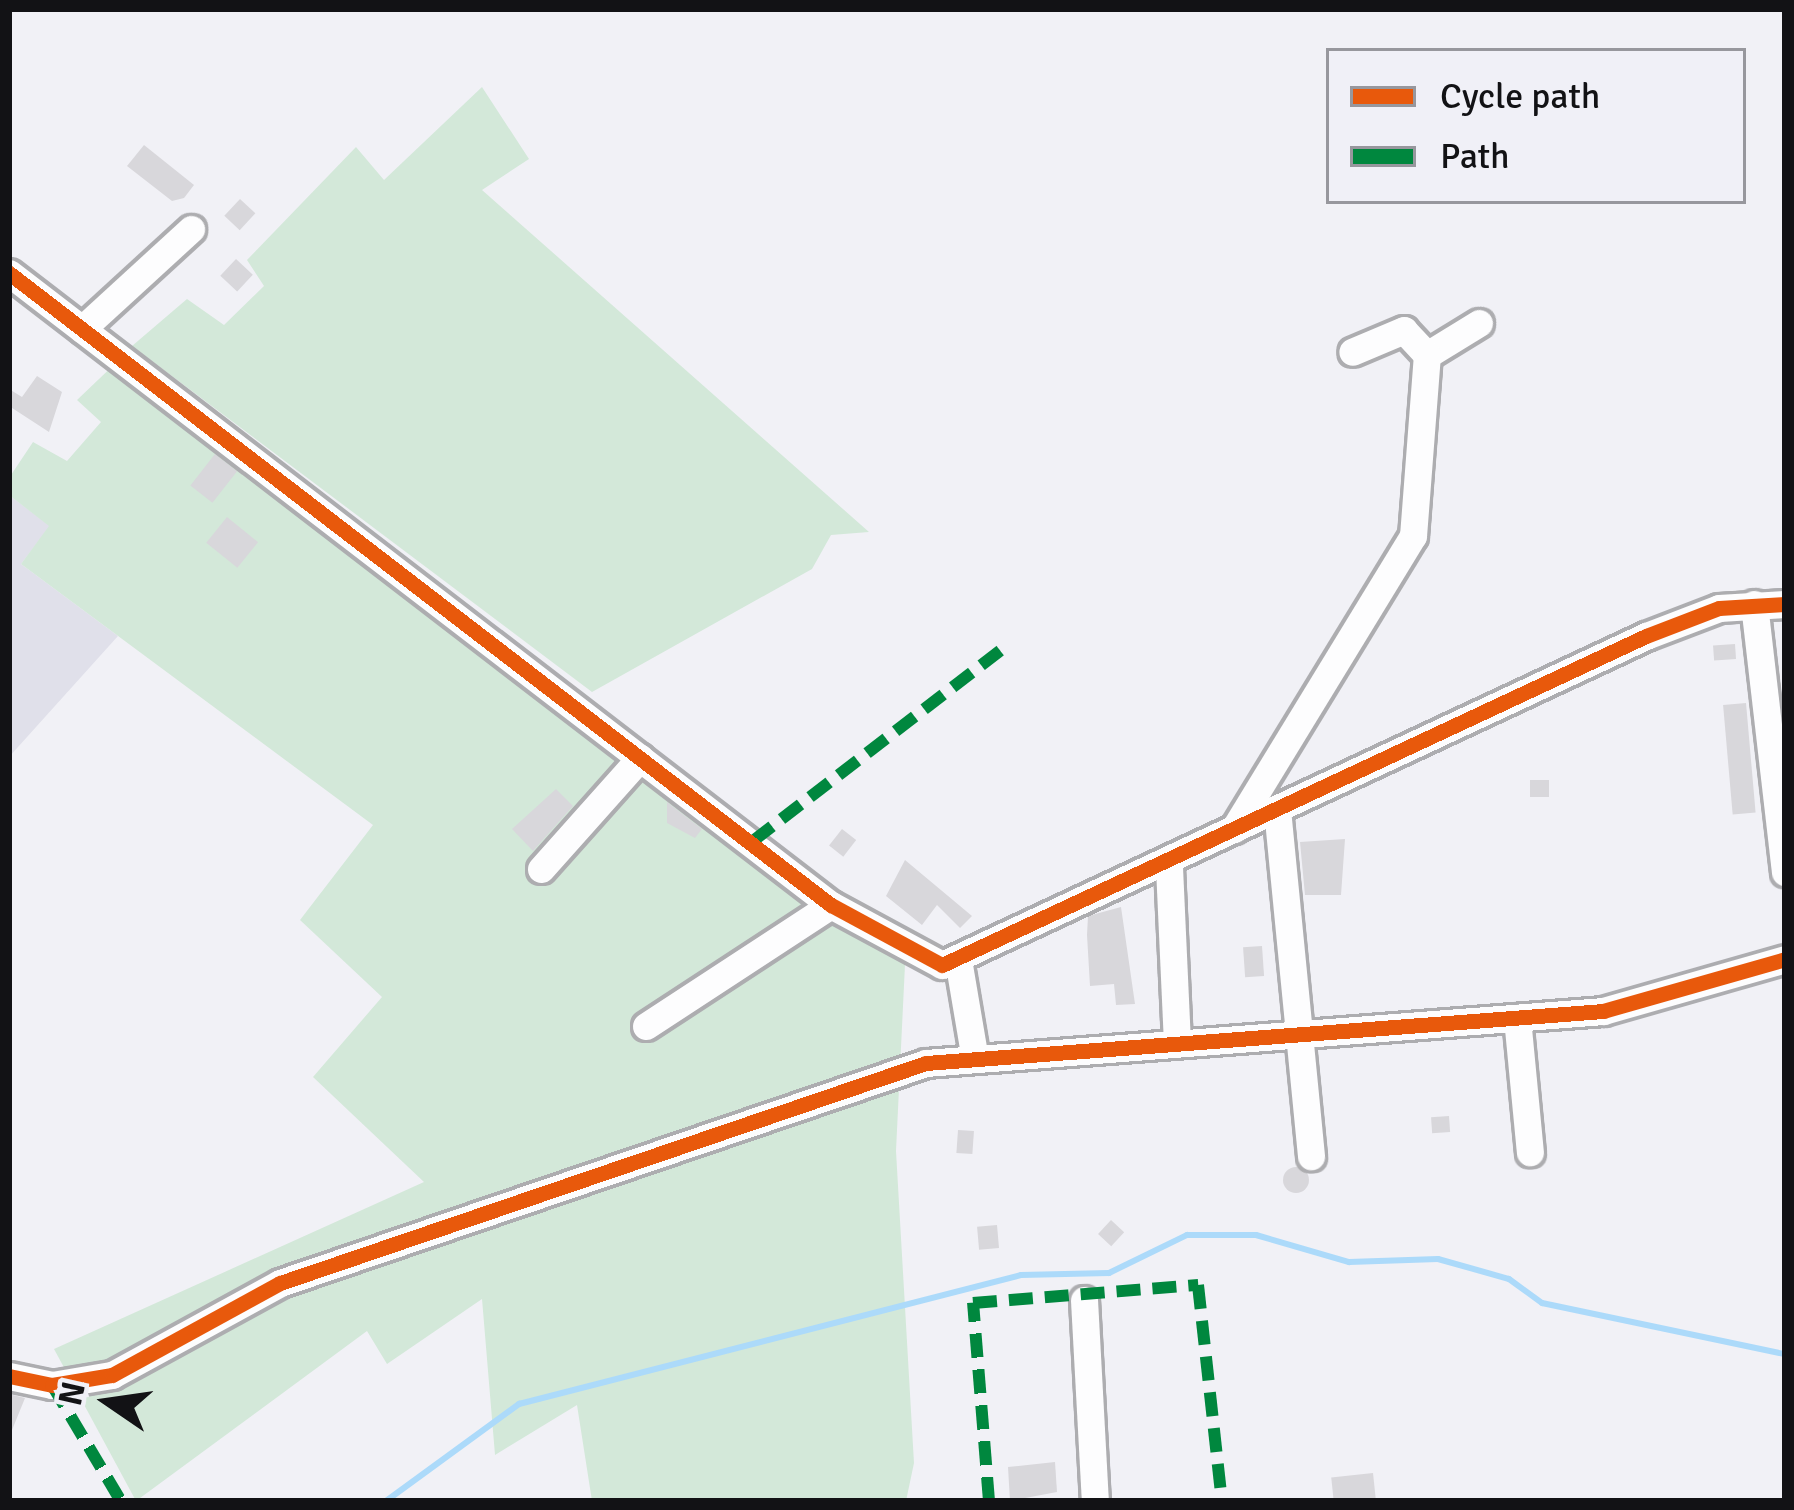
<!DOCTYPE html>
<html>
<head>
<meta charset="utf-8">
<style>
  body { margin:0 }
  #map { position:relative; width:1794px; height:1510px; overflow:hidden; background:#f1f1f6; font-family:Signika,sans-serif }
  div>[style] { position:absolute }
  .built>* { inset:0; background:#e0e0ea }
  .green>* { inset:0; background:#d3e8d9 }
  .stream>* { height:6px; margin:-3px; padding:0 3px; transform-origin:3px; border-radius:3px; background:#acdafa }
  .building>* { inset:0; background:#d8d7db; transform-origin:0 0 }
  .round { border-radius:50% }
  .roads { filter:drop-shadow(3px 0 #adadb0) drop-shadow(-3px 0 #adadb0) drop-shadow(0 3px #adadb0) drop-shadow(0 -3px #adadb0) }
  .minor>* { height:27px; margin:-13.5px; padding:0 13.5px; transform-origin:13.5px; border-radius:13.5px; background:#fdfdfe }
  .quiet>* { height:12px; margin-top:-6px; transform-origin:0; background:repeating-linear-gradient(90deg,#00873e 0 24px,transparent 0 36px) }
  .cycleway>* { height:15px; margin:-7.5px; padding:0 7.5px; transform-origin:7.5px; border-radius:7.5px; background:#e8590c }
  span { translate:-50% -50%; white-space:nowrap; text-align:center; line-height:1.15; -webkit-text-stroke:9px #f0f0f7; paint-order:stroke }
  .frame { position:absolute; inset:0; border:12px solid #121215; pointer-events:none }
  .legend { position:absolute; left:1326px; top:48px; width:420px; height:156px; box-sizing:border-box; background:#f0f0f7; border:3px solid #97979d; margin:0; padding:15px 21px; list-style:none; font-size:36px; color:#121215 }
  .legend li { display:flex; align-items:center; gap:24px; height:60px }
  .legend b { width:60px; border:3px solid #97979d }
  .north { position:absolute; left:48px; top:1342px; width:120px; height:120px; -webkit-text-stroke:9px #f0f0f7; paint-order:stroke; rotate:283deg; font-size:33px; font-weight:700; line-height:48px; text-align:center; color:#121215 }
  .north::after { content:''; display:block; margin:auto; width:42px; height:54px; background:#121215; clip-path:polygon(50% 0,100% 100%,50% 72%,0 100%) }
</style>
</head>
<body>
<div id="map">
  <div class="built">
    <i style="clip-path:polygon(9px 495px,50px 526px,21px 564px,118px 636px,9px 757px)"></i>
  </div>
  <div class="green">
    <i style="clip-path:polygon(482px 87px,529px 159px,482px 190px,869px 532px,831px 535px,812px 569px,592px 692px,132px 346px,187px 299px,224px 325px,264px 286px,247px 260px,356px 147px,384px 180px)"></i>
    <i style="clip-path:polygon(121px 358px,906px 944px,896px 1151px,914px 1463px,906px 1501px,592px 1501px,577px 1405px,495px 1455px,482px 1299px,387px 1364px,367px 1331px,136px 1501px,54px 1349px,424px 1182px,313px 1077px,382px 997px,300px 920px,373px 825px,21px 564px,49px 526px,9px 495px,9px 478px,33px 442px,67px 461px,101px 422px,77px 400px)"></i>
  </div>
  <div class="stream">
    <i style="left:386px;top:1501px;width:165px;rotate:-36.1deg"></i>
    <i style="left:519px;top:1404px;width:518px;rotate:-14.41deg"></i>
    <i style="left:1021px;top:1275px;width:88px;rotate:-1.3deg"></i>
    <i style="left:1109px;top:1273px;width:87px;rotate:-26deg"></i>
    <i style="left:1187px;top:1235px;width:69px"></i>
    <i style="left:1256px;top:1235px;width:97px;rotate:16.2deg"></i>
    <i style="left:1349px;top:1262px;width:89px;rotate:-1.9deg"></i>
    <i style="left:1438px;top:1259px;width:74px;rotate:15.7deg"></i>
    <i style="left:1509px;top:1279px;width:41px;rotate:36deg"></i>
    <i style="left:1542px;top:1303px;width:248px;rotate:11.9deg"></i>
  </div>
  <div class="building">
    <i style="clip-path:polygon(144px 145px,194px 185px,184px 198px,172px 201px,127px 166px)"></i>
    <i style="left:240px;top:199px;width:21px;height:23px;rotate:43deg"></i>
    <i style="left:236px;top:259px;width:23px;height:23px;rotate:43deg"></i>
    <i style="clip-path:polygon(37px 376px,62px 392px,49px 432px,9px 406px,9px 389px,22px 397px)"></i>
    <i style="left:215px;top:454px;width:28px;height:40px;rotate:38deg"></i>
    <i style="left:227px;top:517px;width:40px;height:33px;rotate:39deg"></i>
    <i style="left:1735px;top:644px;width:15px;height:22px;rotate:86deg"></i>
    <i style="left:1746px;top:703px;width:110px;height:23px;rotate:85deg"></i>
    <i style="left:1530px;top:780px;width:19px;height:17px"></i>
    <i style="clip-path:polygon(556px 789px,573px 806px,533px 851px,512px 829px)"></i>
    <i style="clip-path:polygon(667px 802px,702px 829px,695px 838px,667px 823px)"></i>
    <i style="left:842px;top:829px;width:18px;height:21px;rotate:38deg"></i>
    <i style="clip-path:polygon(1345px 839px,1341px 895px,1305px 895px,1300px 842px)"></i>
    <i style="clip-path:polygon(905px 860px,972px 916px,960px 928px,937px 905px,922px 925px,886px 896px)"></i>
    <i style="clip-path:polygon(1121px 907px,1135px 1004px,1116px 1005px,1114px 984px,1090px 986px,1087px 935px,1088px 916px)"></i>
    <i style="left:1262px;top:946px;width:30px;height:19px;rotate:86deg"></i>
    <i style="left:1449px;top:1116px;width:16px;height:18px;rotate:86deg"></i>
    <i style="left:958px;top:1130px;width:16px;height:23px;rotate:4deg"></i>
    <i class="round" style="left:1283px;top:1167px;width:26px;height:26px"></i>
    <i style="left:1111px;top:1220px;width:18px;height:19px;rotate:43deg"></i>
    <i style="left:997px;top:1225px;width:23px;height:20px;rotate:85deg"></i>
    <i style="clip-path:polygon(9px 1394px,25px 1398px,10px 1435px,9px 1435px)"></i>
    <i style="clip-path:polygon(1055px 1462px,1057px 1492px,1010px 1501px,1008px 1467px)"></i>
    <i style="left:1373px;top:1473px;width:28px;height:42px;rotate:84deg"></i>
  </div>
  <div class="roads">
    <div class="minor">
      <i style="left:9px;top:273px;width:1037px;rotate:37.56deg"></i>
      <i style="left:831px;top:905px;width:126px;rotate:28.4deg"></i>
      <i style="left:942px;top:965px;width:777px;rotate:-25.05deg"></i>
      <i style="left:1646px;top:636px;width:78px;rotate:-21deg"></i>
      <i style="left:1719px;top:608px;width:66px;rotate:-3.5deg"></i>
      <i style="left:82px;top:329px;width:148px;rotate:-42.5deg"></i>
      <i style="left:1427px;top:355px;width:61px;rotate:-31.6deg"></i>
      <i style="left:1754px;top:604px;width:270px;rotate:83.4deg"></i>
      <i style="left:1277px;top:809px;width:349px;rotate:84.4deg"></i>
      <i style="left:1234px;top:829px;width:343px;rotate:-58.6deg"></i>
      <i style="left:1413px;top:536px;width:182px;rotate:-85.6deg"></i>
      <i style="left:1427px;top:355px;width:34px;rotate:-133deg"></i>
      <i style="left:1404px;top:330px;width:56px;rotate:157.1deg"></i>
      <i style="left:1169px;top:867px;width:176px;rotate:87.4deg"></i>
      <i style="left:541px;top:869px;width:149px;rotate:-48.3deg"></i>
      <i style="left:959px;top:965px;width:90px;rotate:80.4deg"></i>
      <i style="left:1517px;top:1018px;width:135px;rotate:84.5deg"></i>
      <i style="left:646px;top:1026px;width:221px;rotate:-33.2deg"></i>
      <i style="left:1084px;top:1300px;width:201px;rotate:86.9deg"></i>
      <i style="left:9px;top:1376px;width:44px;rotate:11.8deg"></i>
      <i style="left:52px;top:1385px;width:61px;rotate:-9.5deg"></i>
      <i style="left:112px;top:1375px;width:192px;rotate:-28.7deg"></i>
      <i style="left:280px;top:1283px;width:682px;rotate:-18.81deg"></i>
      <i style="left:926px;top:1063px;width:679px;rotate:-4.39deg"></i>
      <i style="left:1603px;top:1011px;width:189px;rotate:-15.9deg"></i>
    </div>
  </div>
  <div class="quiet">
    <i style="left:753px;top:841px;width:313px;rotate:-37.6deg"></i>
    <i style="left:52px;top:1385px;width:135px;rotate:59.3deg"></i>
    <i style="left:989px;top:1501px;width:199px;rotate:-94.6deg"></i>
    <i style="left:973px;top:1303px;width:226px;rotate:-4.6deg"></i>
    <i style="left:1198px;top:1285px;width:217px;rotate:83.7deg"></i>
  </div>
  <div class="cycleway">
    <i style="left:9px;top:273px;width:1037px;rotate:37.56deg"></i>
    <i style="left:831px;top:905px;width:126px;rotate:28.4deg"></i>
    <i style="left:942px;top:965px;width:777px;rotate:-25.05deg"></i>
    <i style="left:1646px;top:636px;width:78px;rotate:-21deg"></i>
    <i style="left:1719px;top:608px;width:66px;rotate:-3.5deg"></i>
    <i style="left:9px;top:1376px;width:44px;rotate:11.8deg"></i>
    <i style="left:52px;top:1385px;width:61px;rotate:-9.5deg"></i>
    <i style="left:112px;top:1375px;width:192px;rotate:-28.7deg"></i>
    <i style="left:280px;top:1283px;width:682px;rotate:-18.81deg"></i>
    <i style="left:926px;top:1063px;width:679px;rotate:-4.39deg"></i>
    <i style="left:1603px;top:1011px;width:189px;rotate:-15.9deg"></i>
  </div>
  <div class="frame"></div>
  <ul class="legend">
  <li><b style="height:15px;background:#e8590c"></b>Cycle path</li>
  <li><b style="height:15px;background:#00873e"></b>Path</li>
  </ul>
  <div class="north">N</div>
</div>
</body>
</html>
